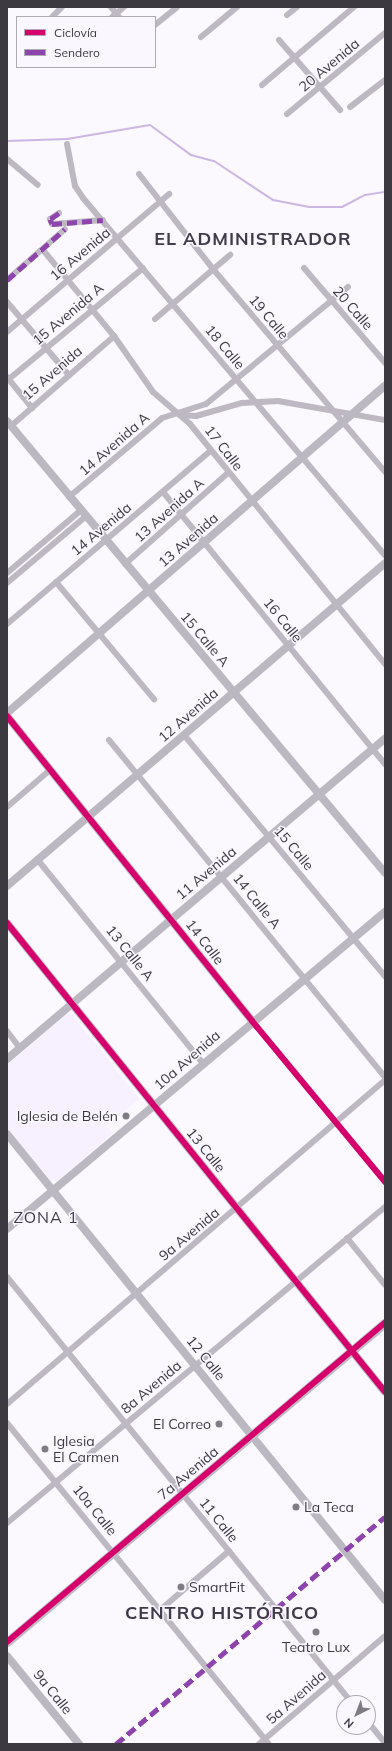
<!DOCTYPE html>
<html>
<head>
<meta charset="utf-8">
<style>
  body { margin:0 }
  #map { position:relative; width:392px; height:1751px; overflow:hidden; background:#fbf9fd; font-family:Mulish,sans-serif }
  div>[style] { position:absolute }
  .built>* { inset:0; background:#f7f0fe }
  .stream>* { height:2px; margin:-1px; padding:0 1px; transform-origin:1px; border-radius:1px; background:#ccb6e4 }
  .street>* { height:6px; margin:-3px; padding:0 3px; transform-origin:3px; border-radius:3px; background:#bdb8c2 }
  .secondary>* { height:8px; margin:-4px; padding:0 4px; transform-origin:4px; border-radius:4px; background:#bcb8c2 }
  .primary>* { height:9px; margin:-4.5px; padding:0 4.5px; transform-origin:4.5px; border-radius:4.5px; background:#c0bbc5 }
  .quiet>* { height:5px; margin-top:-2.5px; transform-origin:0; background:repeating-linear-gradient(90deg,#8e44ad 0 10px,transparent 0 15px) }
  .cycleway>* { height:6px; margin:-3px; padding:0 3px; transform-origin:3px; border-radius:3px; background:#d6006c }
  .dots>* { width:11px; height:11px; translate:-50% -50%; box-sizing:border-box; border:2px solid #faf7ff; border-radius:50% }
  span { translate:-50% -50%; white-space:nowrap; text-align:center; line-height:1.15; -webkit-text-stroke:3px #faf7ff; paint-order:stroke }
  .street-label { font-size:14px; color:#3d3941 }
  .poi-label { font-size:14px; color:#3d3941 }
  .right { translate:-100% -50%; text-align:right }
  .left { translate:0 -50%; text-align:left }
  .quarter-label { font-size:16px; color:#413a49; letter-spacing:1px }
  .district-label { font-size:18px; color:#413a49; font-weight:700; letter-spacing:1px }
  .frame { position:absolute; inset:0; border:8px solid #3d3941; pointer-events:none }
  .legend { position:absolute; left:16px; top:16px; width:140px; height:52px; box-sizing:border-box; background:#faf7ff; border:1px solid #aeabb3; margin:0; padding:5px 7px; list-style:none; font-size:12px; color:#3d3941 }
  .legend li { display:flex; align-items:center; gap:8px; height:20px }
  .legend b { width:20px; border:1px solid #aeabb3 }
  .north { position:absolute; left:336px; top:1695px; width:40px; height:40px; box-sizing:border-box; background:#faf7ff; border:1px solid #aeabb3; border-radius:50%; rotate:222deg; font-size:11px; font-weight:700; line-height:16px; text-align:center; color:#3d3941 }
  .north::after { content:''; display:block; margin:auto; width:14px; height:18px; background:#807c83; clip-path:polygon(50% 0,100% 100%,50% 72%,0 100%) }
</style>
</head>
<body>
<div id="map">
  <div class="built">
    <i style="clip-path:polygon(67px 1014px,72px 1014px,139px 1099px,107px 1126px,113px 1133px,57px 1181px,50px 1180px,7px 1127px,7px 1065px)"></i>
  </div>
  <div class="stream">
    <i style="left:7px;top:141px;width:60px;rotate:-1.9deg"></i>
    <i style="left:67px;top:139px;width:84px;rotate:-9.6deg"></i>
    <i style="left:150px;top:125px;width:51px;rotate:36.2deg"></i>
    <i style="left:191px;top:155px;width:24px;rotate:15deg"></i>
    <i style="left:214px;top:161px;width:71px;rotate:33.5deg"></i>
    <i style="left:273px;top:200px;width:37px;rotate:11deg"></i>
    <i style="left:309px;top:207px;width:33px"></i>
    <i style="left:342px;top:207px;width:26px;rotate:-28deg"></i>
    <i style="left:365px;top:195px;width:20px;rotate:-9deg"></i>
  </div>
  <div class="street">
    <i style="left:111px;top:7px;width:13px;rotate:51deg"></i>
    <i style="left:287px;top:15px;width:13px;rotate:-39deg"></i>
    <i style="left:52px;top:17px;width:14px;rotate:-45deg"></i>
    <i style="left:112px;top:17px;width:16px;rotate:-40deg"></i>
    <i style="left:155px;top:25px;width:28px;rotate:-39deg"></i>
    <i style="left:201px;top:37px;width:47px;rotate:-39.8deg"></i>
    <i style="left:279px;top:40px;width:93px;rotate:48.9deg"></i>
    <i style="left:262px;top:85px;width:121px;rotate:-40.3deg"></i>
    <i style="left:350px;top:107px;width:44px;rotate:-37.6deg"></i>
    <i style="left:287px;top:114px;width:127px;rotate:-39.6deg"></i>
    <i style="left:67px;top:144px;width:43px;rotate:79.2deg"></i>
    <i style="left:75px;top:186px;width:14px;rotate:56deg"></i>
    <i style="left:83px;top:198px;width:468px;rotate:49.8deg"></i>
    <i style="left:7px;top:159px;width:40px;rotate:40deg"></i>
    <i style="left:139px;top:174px;width:120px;rotate:52.1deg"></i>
    <i style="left:213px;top:269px;width:266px;rotate:49.7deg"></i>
    <i style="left:59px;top:213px;width:11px;rotate:146deg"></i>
    <i style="left:50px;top:219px;width:5px;rotate:68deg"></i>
    <i style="left:52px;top:224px;width:51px;rotate:-4.5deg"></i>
    <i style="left:43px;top:250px;width:112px;rotate:50.5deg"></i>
    <i style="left:114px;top:336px;width:68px;rotate:55.1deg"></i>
    <i style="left:153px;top:392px;width:49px;rotate:40.9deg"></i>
    <i style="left:190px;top:424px;width:309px;rotate:50.9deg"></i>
    <i style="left:304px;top:268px;width:125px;rotate:49.5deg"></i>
    <i style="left:7px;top:280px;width:77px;rotate:-41.3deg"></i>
    <i style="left:7px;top:302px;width:96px;rotate:49.7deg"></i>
    <i style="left:155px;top:319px;width:99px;rotate:-40.5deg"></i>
    <i style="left:7px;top:332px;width:213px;rotate:-40.4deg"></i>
    <i style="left:7px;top:377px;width:40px;rotate:51deg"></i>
    <i style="left:9px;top:379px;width:174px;rotate:-39.6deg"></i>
    <i style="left:180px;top:415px;width:16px;rotate:4deg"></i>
    <i style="left:196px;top:416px;width:48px;rotate:-15.8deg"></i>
    <i style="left:242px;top:403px;width:36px;rotate:-3deg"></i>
    <i style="left:278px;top:401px;width:109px;rotate:10.1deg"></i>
    <i style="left:11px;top:426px;width:137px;rotate:-41.1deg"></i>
    <i style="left:163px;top:492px;width:351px;rotate:50.8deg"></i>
    <i style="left:69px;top:497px;width:122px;rotate:-40.3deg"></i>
    <i style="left:162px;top:418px;width:46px;rotate:-17.7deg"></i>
    <i style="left:206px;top:404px;width:184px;rotate:-39.5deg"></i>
    <i style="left:125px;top:564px;width:137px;rotate:-41.5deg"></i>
    <i style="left:7px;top:573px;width:96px;rotate:-40.3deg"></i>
    <i style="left:56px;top:582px;width:153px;rotate:50.1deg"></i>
    <i style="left:7px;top:583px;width:102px;rotate:-40.2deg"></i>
    <i style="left:7px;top:624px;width:267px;rotate:-40.4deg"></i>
    <i style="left:184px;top:735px;width:314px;rotate:50.2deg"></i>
    <i style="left:109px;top:740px;width:436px;rotate:50.7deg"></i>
    <i style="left:7px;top:807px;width:57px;rotate:-40.7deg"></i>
    <i style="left:37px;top:859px;width:263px;rotate:50.9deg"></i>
    <i style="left:252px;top:1021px;width:209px;rotate:50.4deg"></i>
    <i style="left:7px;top:1031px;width:21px;rotate:53deg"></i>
    <i style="left:347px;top:1238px;width:60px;rotate:51deg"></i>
    <i style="left:7px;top:1277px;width:548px;rotate:51deg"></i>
    <i style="left:7px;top:1404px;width:498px;rotate:-40.6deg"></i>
    <i style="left:7px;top:1423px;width:414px;rotate:50.8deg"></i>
    <i style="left:7px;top:1523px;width:493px;rotate:-39.9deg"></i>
    <i style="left:160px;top:1610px;width:91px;rotate:-40.5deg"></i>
    <i style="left:368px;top:1722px;width:27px;rotate:51deg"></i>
    <i style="left:259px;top:1744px;width:166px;rotate:-40.6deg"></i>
  </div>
  <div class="secondary">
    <i style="left:7px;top:421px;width:589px;rotate:50.09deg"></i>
    <i style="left:7px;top:713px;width:500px;rotate:-40.9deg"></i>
    <i style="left:7px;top:716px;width:391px;rotate:51.2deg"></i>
    <i style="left:7px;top:886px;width:497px;rotate:-40.5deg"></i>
    <i style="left:7px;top:923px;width:602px;rotate:51.13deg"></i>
    <i style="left:7px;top:1059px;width:496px;rotate:-40.3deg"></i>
    <i style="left:7px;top:1134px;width:600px;rotate:50.95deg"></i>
    <i style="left:7px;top:1229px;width:493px;rotate:-40deg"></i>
    <i style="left:7px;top:1656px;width:114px;rotate:50.7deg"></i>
  </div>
  <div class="primary">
    <i style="left:7px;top:1642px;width:495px;rotate:-40.2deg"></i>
  </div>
  <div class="quiet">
    <i style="left:59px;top:213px;width:11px;rotate:146deg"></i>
    <i style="left:50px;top:219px;width:5px;rotate:68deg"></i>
    <i style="left:52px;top:224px;width:51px;rotate:-4.5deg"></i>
    <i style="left:7px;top:280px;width:77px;rotate:-41.3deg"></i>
    <i style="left:116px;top:1744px;width:352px;rotate:-40.2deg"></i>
  </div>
  <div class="cycleway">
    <i style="left:7px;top:716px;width:391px;rotate:51.2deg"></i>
    <i style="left:252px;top:1021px;width:209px;rotate:50.4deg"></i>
    <i style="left:7px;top:923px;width:602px;rotate:51.13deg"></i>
    <i style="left:7px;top:1642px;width:495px;rotate:-40.2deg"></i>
  </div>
  <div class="dots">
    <i style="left:126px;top:1116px;background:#807c83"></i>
    <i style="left:219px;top:1424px;background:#807c83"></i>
    <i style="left:45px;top:1449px;background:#807c83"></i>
    <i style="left:296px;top:1507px;background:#807c83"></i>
    <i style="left:181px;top:1587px;background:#807c83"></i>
    <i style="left:316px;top:1632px;background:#807c83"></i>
  </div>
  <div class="street-label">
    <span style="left:329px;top:65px;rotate:-40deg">20 Avenida</span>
    <span style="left:80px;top:254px;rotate:-40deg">16 Avenida</span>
    <span style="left:353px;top:308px;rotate:49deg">20 Calle</span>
    <span style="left:68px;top:314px;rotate:-40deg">15 Avenida A</span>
    <span style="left:269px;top:317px;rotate:50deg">19 Calle</span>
    <span style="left:225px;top:347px;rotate:50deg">18 Calle</span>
    <span style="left:52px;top:373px;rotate:-41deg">15 Avenida</span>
    <span style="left:114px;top:444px;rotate:-41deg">14 Avenida A</span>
    <span style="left:224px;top:448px;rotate:52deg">17 Calle</span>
    <span style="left:169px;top:510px;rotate:-42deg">13 Avenida A</span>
    <span style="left:101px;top:529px;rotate:-40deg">14 Avenida</span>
    <span style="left:188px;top:540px;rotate:-41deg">13 Avenida</span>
    <span style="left:283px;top:620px;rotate:51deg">16 Calle</span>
    <span style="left:205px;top:639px;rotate:50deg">15 Calle A</span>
    <span style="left:188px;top:715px;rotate:-41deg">12 Avenida</span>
    <span style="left:294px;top:848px;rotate:50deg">15 Calle</span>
    <span style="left:206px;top:873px;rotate:-40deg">11 Avenida</span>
    <span style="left:257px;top:901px;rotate:51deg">14 Calle A</span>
    <span style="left:205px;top:942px;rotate:52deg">14 Calle</span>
    <span style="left:130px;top:953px;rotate:51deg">13 Calle A</span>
    <span style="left:187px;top:1060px;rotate:-41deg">10a Avenida</span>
    <span style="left:206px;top:1150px;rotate:51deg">13 Calle</span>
    <span style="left:189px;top:1234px;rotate:-40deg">9a Avenida</span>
    <span style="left:206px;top:1358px;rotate:51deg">12 Calle</span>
    <span style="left:151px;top:1387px;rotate:-40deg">8a Avenida</span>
    <span style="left:188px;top:1473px;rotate:-40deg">7a Avenida</span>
    <span style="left:95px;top:1510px;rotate:51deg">10a Calle</span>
    <span style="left:219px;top:1520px;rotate:51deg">11 Calle</span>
    <span style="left:53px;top:1692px;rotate:51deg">9a Calle</span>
    <span style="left:296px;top:1697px;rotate:-41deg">5a Avenida</span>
  </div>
  <div class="poi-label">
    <span class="right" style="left:118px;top:1116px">Iglesia de Belén</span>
    <span class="right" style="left:211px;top:1424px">El Correo</span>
    <span class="left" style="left:53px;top:1449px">Iglesia<br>El Carmen</span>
    <span class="left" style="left:304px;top:1507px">La Teca</span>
    <span class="left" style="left:189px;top:1587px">SmartFit</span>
    <span style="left:316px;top:1647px">Teatro Lux</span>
  </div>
  <div class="quarter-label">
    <span style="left:46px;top:1217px">ZONA 1</span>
  </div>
  <div class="district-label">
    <span style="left:253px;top:239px">EL ADMINISTRADOR</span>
    <span style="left:222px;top:1613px">CENTRO HISTÓRICO</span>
  </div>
  <div class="frame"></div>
  <ul class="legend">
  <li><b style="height:5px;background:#d6006c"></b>Ciclovía</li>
  <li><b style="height:5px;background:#8e44ad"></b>Sendero</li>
  </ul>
  <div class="north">N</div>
</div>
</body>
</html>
